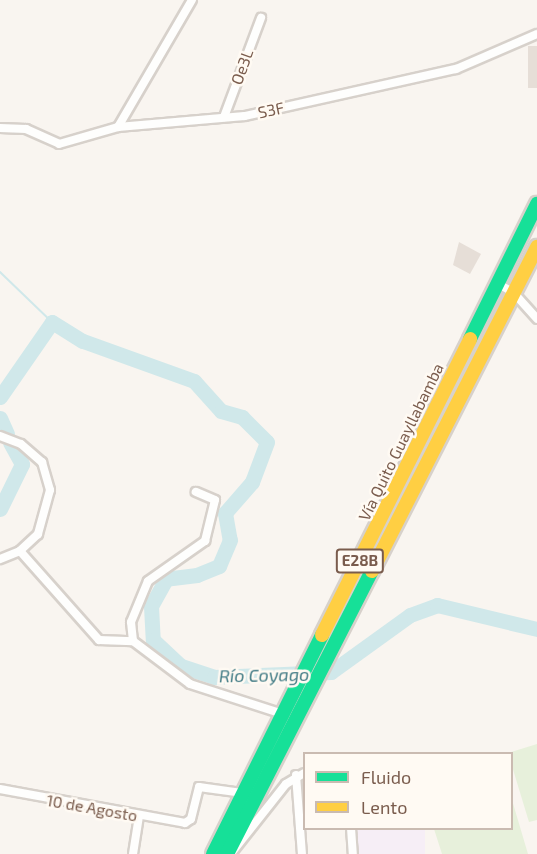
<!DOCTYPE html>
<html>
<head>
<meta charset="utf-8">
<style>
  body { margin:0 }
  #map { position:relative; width:537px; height:854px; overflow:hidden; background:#f9f5f0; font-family:"Exo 2",sans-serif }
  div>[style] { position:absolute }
  .education>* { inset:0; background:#f6eef6; transform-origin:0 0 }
  .green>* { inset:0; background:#e7f0db }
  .stream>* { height:2px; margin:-1px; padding:0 1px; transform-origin:1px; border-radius:1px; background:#d0e8ea }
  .river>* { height:15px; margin:-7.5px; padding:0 7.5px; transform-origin:7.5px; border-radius:7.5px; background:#d0e8ea }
  .building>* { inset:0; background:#e6ded7; transform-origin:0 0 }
  .roads { filter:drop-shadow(2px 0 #d7d1cb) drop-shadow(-2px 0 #d7d1cb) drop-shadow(0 2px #d7d1cb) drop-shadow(0 -2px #d7d1cb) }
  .street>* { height:8px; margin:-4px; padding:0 4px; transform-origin:4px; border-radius:4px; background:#fefefd }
  .fast>* { height:14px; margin:-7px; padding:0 7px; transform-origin:7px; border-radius:7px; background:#16e098 }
  .slow>* { height:14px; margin:-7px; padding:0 7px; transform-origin:7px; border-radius:7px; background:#ffcf43 }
  span { translate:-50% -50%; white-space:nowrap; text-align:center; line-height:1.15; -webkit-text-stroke:5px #fffaf3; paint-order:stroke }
  .shield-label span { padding:2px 4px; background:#fffaf3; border:2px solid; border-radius:4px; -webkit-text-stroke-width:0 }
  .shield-label { font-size:15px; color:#7a5c4d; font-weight:700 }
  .street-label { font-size:16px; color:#7a5c4d }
  .water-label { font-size:18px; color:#437c86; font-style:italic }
  .legend { position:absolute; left:303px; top:752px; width:210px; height:78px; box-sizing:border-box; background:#fffaf3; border:2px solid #cabbb1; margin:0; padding:8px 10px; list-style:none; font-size:18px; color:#7a5c4d }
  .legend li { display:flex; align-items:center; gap:12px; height:30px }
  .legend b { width:30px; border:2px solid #cabbb1 }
</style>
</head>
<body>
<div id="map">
  <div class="education">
    <i style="left:354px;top:829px;width:71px;height:25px"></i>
  </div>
  <div class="green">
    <i style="clip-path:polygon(537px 744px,537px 820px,529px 822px,508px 753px)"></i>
    <i style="clip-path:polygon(512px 800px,528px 854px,442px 854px,434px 829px,512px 828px)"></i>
  </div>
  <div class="stream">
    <i style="left:0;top:272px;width:72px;rotate:43.9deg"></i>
  </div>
  <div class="river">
    <i style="left:0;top:397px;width:91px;rotate:-55.3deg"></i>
    <i style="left:52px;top:322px;width:36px;rotate:32deg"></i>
    <i style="left:83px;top:341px;width:118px;rotate:19.8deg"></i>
    <i style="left:194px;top:381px;width:40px;rotate:48deg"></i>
    <i style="left:221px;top:411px;width:22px;rotate:16deg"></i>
    <i style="left:242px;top:417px;width:35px;rotate:45deg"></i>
    <i style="left:267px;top:442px;width:43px;rotate:110.6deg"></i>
    <i style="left:252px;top:482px;width:41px;rotate:131.1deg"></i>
    <i style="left:225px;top:513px;width:27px;rotate:80deg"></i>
    <i style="left:230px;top:540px;width:28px;rotate:113deg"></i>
    <i style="left:219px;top:566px;width:24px;rotate:158deg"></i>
    <i style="left:197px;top:575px;width:31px;rotate:173deg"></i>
    <i style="left:166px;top:579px;width:31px;rotate:119deg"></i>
    <i style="left:151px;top:606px;width:34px;rotate:87deg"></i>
    <i style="left:153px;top:640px;width:38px;rotate:43deg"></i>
    <i style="left:181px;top:666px;width:35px;rotate:18deg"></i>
    <i style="left:214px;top:677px;width:117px;rotate:-2.4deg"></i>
    <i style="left:331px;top:672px;width:97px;rotate:-35.8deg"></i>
    <i style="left:410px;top:615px;width:29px;rotate:-20deg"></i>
    <i style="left:437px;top:605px;width:103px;rotate:13.5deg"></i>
    <i style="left:0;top:418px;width:17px;rotate:66deg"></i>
    <i style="left:0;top:509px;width:50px;rotate:-63.9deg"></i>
    <i style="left:22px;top:464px;width:25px;rotate:-119deg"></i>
  </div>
  <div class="building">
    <i style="left:537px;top:46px;width:42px;height:9px;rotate:90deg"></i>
    <i style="clip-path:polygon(459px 242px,481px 254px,470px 274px,453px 265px)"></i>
  </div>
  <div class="roads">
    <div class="street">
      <i style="left:224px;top:117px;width:106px;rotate:-69.5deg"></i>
      <i style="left:118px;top:127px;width:147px;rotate:-59.8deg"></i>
      <i style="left:0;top:128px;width:26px;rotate:2deg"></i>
      <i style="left:26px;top:129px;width:36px;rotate:24deg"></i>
      <i style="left:59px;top:144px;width:61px;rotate:-16.1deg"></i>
      <i style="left:118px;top:127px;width:127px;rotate:-5deg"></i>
      <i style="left:245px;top:116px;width:216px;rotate:-12.6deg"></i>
      <i style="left:456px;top:69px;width:88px;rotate:-23.4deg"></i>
      <i style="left:498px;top:284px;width:17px;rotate:28deg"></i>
      <i style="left:513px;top:292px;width:36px;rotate:48deg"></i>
      <i style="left:0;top:436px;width:22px;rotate:21deg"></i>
      <i style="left:21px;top:444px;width:28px;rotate:41deg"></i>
      <i style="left:42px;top:462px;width:29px;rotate:74deg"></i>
      <i style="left:50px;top:490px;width:46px;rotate:105.3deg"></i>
      <i style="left:38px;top:534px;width:25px;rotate:137deg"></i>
      <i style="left:20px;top:551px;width:22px;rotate:158deg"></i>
      <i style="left:20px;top:551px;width:119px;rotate:48.4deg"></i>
      <i style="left:99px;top:640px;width:34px;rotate:2deg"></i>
      <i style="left:133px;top:641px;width:71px;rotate:37deg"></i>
      <i style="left:190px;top:684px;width:98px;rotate:17.9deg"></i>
      <i style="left:133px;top:641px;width:19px;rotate:-96deg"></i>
      <i style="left:131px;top:622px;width:44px;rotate:-67.5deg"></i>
      <i style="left:148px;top:581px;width:70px;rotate:-35.1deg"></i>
      <i style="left:205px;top:541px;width:42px;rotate:-76.3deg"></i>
      <i style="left:215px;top:500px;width:21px;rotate:-157deg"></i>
      <i style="left:296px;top:775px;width:79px;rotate:85.7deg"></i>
      <i style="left:0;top:789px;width:188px;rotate:10.4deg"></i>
      <i style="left:185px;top:823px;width:7px;rotate:-34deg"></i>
      <i style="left:191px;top:819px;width:33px;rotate:-76deg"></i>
      <i style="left:199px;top:787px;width:43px;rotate:7.9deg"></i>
      <i style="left:351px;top:828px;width:26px;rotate:86deg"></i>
      <i style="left:233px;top:851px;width:85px;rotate:-51.7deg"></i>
      <i style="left:286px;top:784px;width:21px;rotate:-31deg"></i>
      <i style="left:133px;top:854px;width:37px;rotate:-81deg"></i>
    </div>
    <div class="fast">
      <i style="left:470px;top:339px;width:151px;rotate:-63.6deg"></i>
      <i style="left:213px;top:854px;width:245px;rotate:-63.5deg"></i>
      <i style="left:227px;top:854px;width:318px;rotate:-62.9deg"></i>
    </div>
    <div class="slow">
      <i style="left:372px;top:571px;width:364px;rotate:-63deg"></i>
      <i style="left:322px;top:635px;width:331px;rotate:-63.4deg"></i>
    </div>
  </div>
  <div class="shield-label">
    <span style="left:360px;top:561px">E28B</span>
  </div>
  <div class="street-label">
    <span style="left:242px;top:67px;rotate:-70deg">Oe3L</span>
    <span style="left:271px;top:110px;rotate:-12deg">S3F</span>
    <span style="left:401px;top:442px;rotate:-64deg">Vía Quito Guayllabamba</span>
    <span style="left:92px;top:808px;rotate:10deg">10 de Agosto</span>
  </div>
  <div class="water-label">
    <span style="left:264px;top:675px;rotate:-1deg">Río Coyago</span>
  </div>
  <ul class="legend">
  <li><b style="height:8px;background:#16e098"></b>Fluido</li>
  <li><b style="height:8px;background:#ffcf43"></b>Lento</li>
  </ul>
</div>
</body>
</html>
